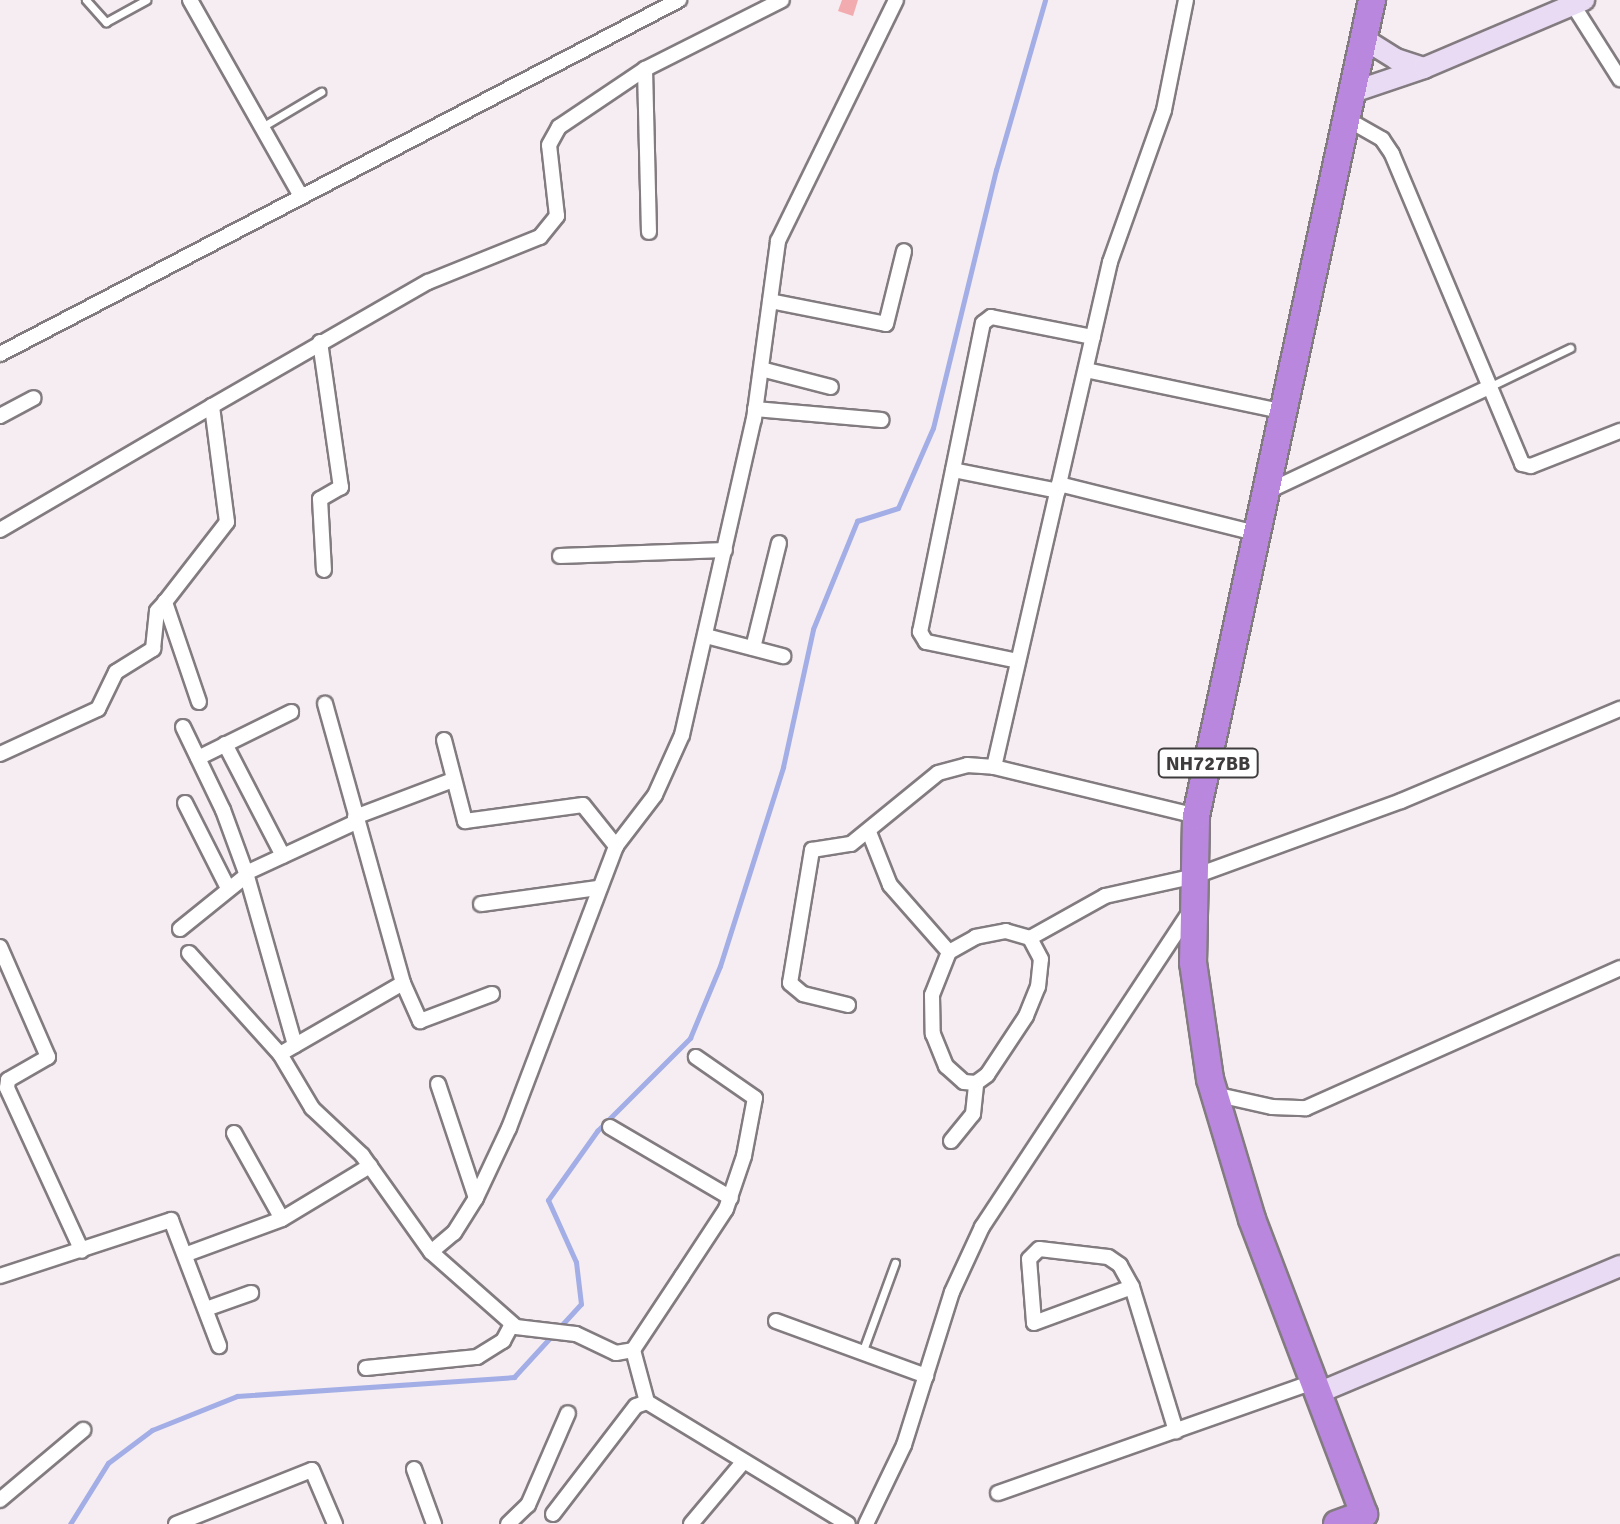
<!DOCTYPE html>
<html>
<head>
<meta charset="utf-8">
<style>
  body { margin:0 }
  #map { position:relative; width:1620px; height:1524px; overflow:hidden; background:#f5edf1; font-family:Signika,sans-serif }
  div>[style] { position:absolute }
  .stream>* { height:5px; margin:-2.5px; padding:0 2.5px; transform-origin:2.5px; border-radius:2.5px; background:#a3aee7 }
  .building>* { inset:0; background:#f2acaf }
  .roads { filter:drop-shadow(2px 0 #827b7f) drop-shadow(-2px 0 #827b7f) drop-shadow(0 2px #827b7f) drop-shadow(0 -2px #827b7f) }
  .lane>* { height:7px; margin:-3.5px; padding:0 3.5px; transform-origin:3.5px; border-radius:3.5px; background:#fff }
  .street>* { height:14px; margin:-7px; padding:0 7px; transform-origin:7px; border-radius:7px; background:#fff }
  .secondary>* { height:20px; margin:-10px; padding:0 10px; transform-origin:10px; border-radius:10px; background:#eadbf5 }
  .highway>* { height:26px; margin:-13px; padding:0 13px; transform-origin:13px; border-radius:13px; background:#b988de }
  span { translate:-50% -50%; white-space:nowrap; text-align:center; line-height:1.15; -webkit-text-stroke:7px #fff; paint-order:stroke }
  .shield-label span { padding:2px 6px; background:#fff; border:2px solid; border-radius:6px; -webkit-text-stroke-width:0 }
  .shield-label { font-size:20px; color:#3f3c3d; font-weight:700 }
</style>
</head>
<body>
<div id="map">
  <div class="stream">
    <i style="left:70px;top:1524px;width:72px;rotate:-58.1deg"></i>
    <i style="left:108px;top:1463px;width:55px;rotate:-36.9deg"></i>
    <i style="left:152px;top:1430px;width:92px;rotate:-21.8deg"></i>
    <i style="left:237px;top:1396px;width:278px;rotate:-3.9deg"></i>
    <i style="left:514px;top:1377px;width:99px;rotate:-47.5deg"></i>
    <i style="left:581px;top:1304px;width:42px;rotate:-96.8deg"></i>
    <i style="left:576px;top:1262px;width:68px;rotate:-114.3deg"></i>
    <i style="left:548px;top:1200px;width:85px;rotate:-54.6deg"></i>
    <i style="left:597px;top:1131px;width:132px;rotate:-45deg"></i>
    <i style="left:690px;top:1038px;width:78px;rotate:-67.4deg"></i>
    <i style="left:720px;top:966px;width:209px;rotate:-72.4deg"></i>
    <i style="left:783px;top:767px;width:141px;rotate:-77.7deg"></i>
    <i style="left:813px;top:629px;width:117px;rotate:-67.8deg"></i>
    <i style="left:857px;top:521px;width:43px;rotate:-17.6deg"></i>
    <i style="left:898px;top:508px;width:87px;rotate:-66.4deg"></i>
    <i style="left:933px;top:428px;width:266px;rotate:-76.3deg"></i>
    <i style="left:996px;top:170px;width:177px;rotate:-73.9deg"></i>
  </div>
  <div class="building">
    <i style="clip-path:polygon(842px 0,858px 0,853px 16px,838px 11px)"></i>
  </div>
  <div class="roads">
    <div class="lane">
      <i style="left:86px;top:0;width:30px;rotate:48deg"></i>
      <i style="left:106px;top:22px;width:46px;rotate:-28.8deg"></i>
      <i style="left:262px;top:127px;width:69px;rotate:-30.7deg"></i>
      <i style="left:1489px;top:387px;width:90px;rotate:-25.7deg"></i>
      <i style="left:862px;top:1353px;width:96px;rotate:-69.9deg"></i>
    </div>
    <div class="street">
      <i style="left:190px;top:0;width:225px;rotate:60.5deg"></i>
      <i style="left:1573px;top:5px;width:88px;rotate:57.6deg"></i>
      <i style="left:645px;top:69px;width:163px;rotate:88.6deg"></i>
      <i style="left:1345px;top:118px;width:43px;rotate:29.6deg"></i>
      <i style="left:1382px;top:139px;width:18px;rotate:56deg"></i>
      <i style="left:1392px;top:154px;width:336px;rotate:67.2deg"></i>
      <i style="left:1522px;top:464px;width:9px;rotate:13deg"></i>
      <i style="left:1531px;top:466px;width:96px;rotate:-21.5deg"></i>
      <i style="left:770px;top:301px;width:118px;rotate:11.2deg"></i>
      <i style="left:886px;top:324px;width:75px;rotate:-76.1deg"></i>
      <i style="left:320px;top:342px;width:147px;rotate:81.8deg"></i>
      <i style="left:341px;top:487px;width:24px;rotate:150deg"></i>
      <i style="left:320px;top:499px;width:71px;rotate:86.8deg"></i>
      <i style="left:0;top:354px;width:766px;rotate:-27.54deg"></i>
      <i style="left:761px;top:369px;width:72px;rotate:14.4deg"></i>
      <i style="left:1086px;top:370px;width:199px;rotate:11.9deg"></i>
      <i style="left:755px;top:409px;width:127px;rotate:5deg"></i>
      <i style="left:0;top:416px;width:38px;rotate:-28deg"></i>
      <i style="left:953px;top:470px;width:107px;rotate:11.3deg"></i>
      <i style="left:1059px;top:484px;width:202px;rotate:14deg"></i>
      <i style="left:1264px;top:493px;width:249px;rotate:-25.2deg"></i>
      <i style="left:0;top:530px;width:246px;rotate:-30.3deg"></i>
      <i style="left:560px;top:556px;width:165px;rotate:-2.1deg"></i>
      <i style="left:706px;top:636px;width:80px;rotate:14.6deg"></i>
      <i style="left:753px;top:648px;width:108px;rotate:-76.1deg"></i>
      <i style="left:1018px;top:661px;width:94px;rotate:-168.3deg"></i>
      <i style="left:926px;top:642px;width:12px;rotate:-121deg"></i>
      <i style="left:920px;top:632px;width:315px;rotate:-78.5deg"></i>
      <i style="left:983px;top:323px;width:10px;rotate:-37deg"></i>
      <i style="left:991px;top:317px;width:104px;rotate:11.1deg"></i>
      <i style="left:199px;top:702px;width:106px;rotate:-108.8deg"></i>
      <i style="left:165px;top:602px;width:101px;rotate:-52.2deg"></i>
      <i style="left:227px;top:522px;width:117px;rotate:-97.4deg"></i>
      <i style="left:212px;top:406px;width:249px;rotate:-29.9deg"></i>
      <i style="left:428px;top:282px;width:121px;rotate:-21.9deg"></i>
      <i style="left:540px;top:237px;width:27px;rotate:-51deg"></i>
      <i style="left:557px;top:216px;width:71px;rotate:-96.4deg"></i>
      <i style="left:549px;top:145px;width:21px;rotate:-61deg"></i>
      <i style="left:559px;top:127px;width:104px;rotate:-34deg"></i>
      <i style="left:645px;top:69px;width:153px;rotate:-26.7deg"></i>
      <i style="left:183px;top:727px;width:92px;rotate:64.3deg"></i>
      <i style="left:223px;top:810px;width:67px;rotate:69.9deg"></i>
      <i style="left:246px;top:873px;width:179px;rotate:74.1deg"></i>
      <i style="left:444px;top:740px;width:84px;rotate:75.5deg"></i>
      <i style="left:465px;top:821px;width:119px;rotate:-7.7deg"></i>
      <i style="left:583px;top:805px;width:53px;rotate:51.2deg"></i>
      <i style="left:225px;top:744px;width:126px;rotate:62.6deg"></i>
      <i style="left:0;top:754px;width:108px;rotate:-24.7deg"></i>
      <i style="left:98px;top:709px;width:41px;rotate:-64.1deg"></i>
      <i style="left:116px;top:672px;width:44px;rotate:-31.9deg"></i>
      <i style="left:153px;top:649px;width:38px;rotate:-84deg"></i>
      <i style="left:157px;top:611px;width:12px;rotate:-48deg"></i>
      <i style="left:198px;top:758px;width:104px;rotate:-26.3deg"></i>
      <i style="left:994px;top:767px;width:518px;rotate:-77.06deg"></i>
      <i style="left:1110px;top:262px;width:161px;rotate:-70.4deg"></i>
      <i style="left:1164px;top:110px;width:112px;rotate:-78.7deg"></i>
      <i style="left:185px;top:803px;width:93px;rotate:63.2deg"></i>
      <i style="left:355px;top:817px;width:105px;rotate:-20.7deg"></i>
      <i style="left:869px;top:832px;width:57px;rotate:68.4deg"></i>
      <i style="left:890px;top:885px;width:89px;rotate:48.6deg"></i>
      <i style="left:949px;top:952px;width:46px;rotate:111.6deg"></i>
      <i style="left:932px;top:995px;width:39px;rotate:89deg"></i>
      <i style="left:933px;top:1034px;width:35px;rotate:68deg"></i>
      <i style="left:946px;top:1066px;width:24px;rotate:42deg"></i>
      <i style="left:964px;top:1082px;width:12px;rotate:5deg"></i>
      <i style="left:976px;top:1083px;width:14px;rotate:-36deg"></i>
      <i style="left:987px;top:1075px;width:71px;rotate:-56.5deg"></i>
      <i style="left:1026px;top:1016px;width:31px;rotate:-68deg"></i>
      <i style="left:1038px;top:987px;width:28px;rotate:-84deg"></i>
      <i style="left:1041px;top:959px;width:24px;rotate:-118deg"></i>
      <i style="left:1030px;top:938px;width:25px;rotate:-164deg"></i>
      <i style="left:1006px;top:931px;width:31px;rotate:169deg"></i>
      <i style="left:976px;top:937px;width:31px;rotate:151deg"></i>
      <i style="left:246px;top:873px;width:121px;rotate:-24.9deg"></i>
      <i style="left:481px;top:904px;width:118px;rotate:-7.8deg"></i>
      <i style="left:180px;top:929px;width:86px;rotate:-38.9deg"></i>
      <i style="left:1030px;top:938px;width:86px;rotate:-29.2deg"></i>
      <i style="left:1105px;top:896px;width:92px;rotate:-12.5deg"></i>
      <i style="left:1195px;top:876px;width:219px;rotate:-20deg"></i>
      <i style="left:1401px;top:801px;width:238px;rotate:-22.8deg"></i>
      <i style="left:0;top:947px;width:120px;rotate:66.4deg"></i>
      <i style="left:48px;top:1057px;width:46px;rotate:150.1deg"></i>
      <i style="left:8px;top:1080px;width:8px;rotate:97deg"></i>
      <i style="left:7px;top:1088px;width:179px;rotate:65.3deg"></i>
      <i style="left:189px;top:953px;width:136px;rotate:48deg"></i>
      <i style="left:280px;top:1054px;width:63px;rotate:59.3deg"></i>
      <i style="left:312px;top:1108px;width:69px;rotate:43.2deg"></i>
      <i style="left:362px;top:1155px;width:119px;rotate:54.6deg"></i>
      <i style="left:431px;top:1252px;width:113px;rotate:41.4deg"></i>
      <i style="left:516px;top:1327px;width:60px;rotate:6.7deg"></i>
      <i style="left:576px;top:1334px;width:44px;rotate:25.4deg"></i>
      <i style="left:616px;top:1353px;width:17px;rotate:-10deg"></i>
      <i style="left:633px;top:1350px;width:89px;rotate:-56.5deg"></i>
      <i style="left:682px;top:1276px;width:80px;rotate:-56.7deg"></i>
      <i style="left:726px;top:1209px;width:56px;rotate:-71.2deg"></i>
      <i style="left:744px;top:1156px;width:59px;rotate:-79.3deg"></i>
      <i style="left:755px;top:1098px;width:72px;rotate:-145.2deg"></i>
      <i style="left:403px;top:983px;width:42px;rotate:65.9deg"></i>
      <i style="left:420px;top:1021px;width:77px;rotate:-20.6deg"></i>
      <i style="left:848px;top:1005px;width:46px;rotate:-166.3deg"></i>
      <i style="left:803px;top:994px;width:17px;rotate:-140deg"></i>
      <i style="left:790px;top:983px;width:135px;rotate:-80.6deg"></i>
      <i style="left:812px;top:850px;width:39px;rotate:-9deg"></i>
      <i style="left:851px;top:844px;width:112px;rotate:-39.2deg"></i>
      <i style="left:938px;top:773px;width:30px;rotate:-15deg"></i>
      <i style="left:967px;top:765px;width:27px;rotate:4deg"></i>
      <i style="left:994px;top:767px;width:208px;rotate:13.6deg"></i>
      <i style="left:280px;top:1054px;width:142px;rotate:-30deg"></i>
      <i style="left:403px;top:983px;width:290px;rotate:-105.6deg"></i>
      <i style="left:438px;top:1084px;width:120px;rotate:71.6deg"></i>
      <i style="left:1214px;top:1094px;width:59px;rotate:12.6deg"></i>
      <i style="left:1272px;top:1107px;width:34px;rotate:2deg"></i>
      <i style="left:1306px;top:1108px;width:344px;rotate:-24deg"></i>
      <i style="left:610px;top:1127px;width:140px;rotate:30.4deg"></i>
      <i style="left:234px;top:1133px;width:98px;rotate:60.8deg"></i>
      <i style="left:951px;top:1141px;width:35px;rotate:-51deg"></i>
      <i style="left:973px;top:1114px;width:31px;rotate:-84deg"></i>
      <i style="left:431px;top:1252px;width:30px;rotate:-40deg"></i>
      <i style="left:454px;top:1233px;width:41px;rotate:-57.8deg"></i>
      <i style="left:476px;top:1198px;width:77px;rotate:-64.8deg"></i>
      <i style="left:509px;top:1128px;width:302px;rotate:-69.2deg"></i>
      <i style="left:616px;top:846px;width:64px;rotate:-52.6deg"></i>
      <i style="left:655px;top:795px;width:66px;rotate:-65.8deg"></i>
      <i style="left:682px;top:735px;width:324px;rotate:-77.2deg"></i>
      <i style="left:754px;top:419px;width:180px;rotate:-82.3deg"></i>
      <i style="left:778px;top:241px;width:268px;rotate:-63.9deg"></i>
      <i style="left:187px;top:1254px;width:101px;rotate:-20.2deg"></i>
      <i style="left:282px;top:1219px;width:103px;rotate:-31.1deg"></i>
      <i style="left:0;top:1276px;width:180px;rotate:-18.1deg"></i>
      <i style="left:171px;top:1220px;width:135px;rotate:69.1deg"></i>
      <i style="left:1132px;top:1287px;width:25px;rotate:-119deg"></i>
      <i style="left:1120px;top:1265px;width:14px;rotate:-146deg"></i>
      <i style="left:1108px;top:1257px;width:69px;rotate:-173.4deg"></i>
      <i style="left:1039px;top:1249px;width:14px;rotate:135deg"></i>
      <i style="left:1029px;top:1259px;width:64px;rotate:85.5deg"></i>
      <i style="left:1034px;top:1323px;width:104px;rotate:-20.2deg"></i>
      <i style="left:1132px;top:1287px;width:151px;rotate:73deg"></i>
      <i style="left:206px;top:1309px;width:48px;rotate:-19.6deg"></i>
      <i style="left:776px;top:1321px;width:160px;rotate:20.1deg"></i>
      <i style="left:633px;top:1350px;width:54px;rotate:74.9deg"></i>
      <i style="left:366px;top:1368px;width:112px;rotate:-5.7deg"></i>
      <i style="left:477px;top:1357px;width:31px;rotate:-32deg"></i>
      <i style="left:503px;top:1341px;width:19px;rotate:-62deg"></i>
      <i style="left:414px;top:1469px;width:59px;rotate:70deg"></i>
      <i style="left:998px;top:1493px;width:335px;rotate:-19.4deg"></i>
      <i style="left:0;top:1500px;width:109px;rotate:-40.1deg"></i>
      <i style="left:553px;top:1514px;width:136px;rotate:-52.5deg"></i>
      <i style="left:636px;top:1406px;width:12px;rotate:-20deg"></i>
      <i style="left:647px;top:1402px;width:235px;rotate:31.3deg"></i>
      <i style="left:176px;top:1524px;width:146px;rotate:-21.7deg"></i>
      <i style="left:312px;top:1470px;width:59px;rotate:66.9deg"></i>
      <i style="left:508px;top:1524px;width:28px;rotate:-44deg"></i>
      <i style="left:528px;top:1505px;width:100px;rotate:-66.5deg"></i>
      <i style="left:691px;top:1524px;width:82px;rotate:-49.9deg"></i>
      <i style="left:866px;top:1524px;width:88px;rotate:-64.3deg"></i>
      <i style="left:904px;top:1445px;width:160px;rotate:-72.6deg"></i>
      <i style="left:952px;top:1292px;width:72px;rotate:-65.2deg"></i>
      <i style="left:982px;top:1227px;width:378px;rotate:-56.6deg"></i>
    </div>
    <div class="secondary">
      <i style="left:1364px;top:39px;width:38px;rotate:32deg"></i>
      <i style="left:1396px;top:59px;width:29px;rotate:18deg"></i>
      <i style="left:1353px;top:92px;width:75px;rotate:-18.7deg"></i>
      <i style="left:1424px;top:68px;width:174px;rotate:-23deg"></i>
      <i style="left:1318px;top:1393px;width:328px;rotate:-22.8deg"></i>
    </div>
    <div class="highway">
      <i style="left:1337px;top:1524px;width:29px;rotate:-20deg"></i>
      <i style="left:1364px;top:1514px;width:316px;rotate:-110.8deg"></i>
      <i style="left:1252px;top:1219px;width:146px;rotate:-106.7deg"></i>
      <i style="left:1210px;top:1079px;width:117px;rotate:-98.3deg"></i>
      <i style="left:1193px;top:963px;width:147px;rotate:-88.8deg"></i>
      <i style="left:1196px;top:816px;width:835px;rotate:-77.83deg"></i>
    </div>
  </div>
  <div class="shield-label">
    <span style="left:1208px;top:763px">NH727BB</span>
  </div>
</div>
</body>
</html>
